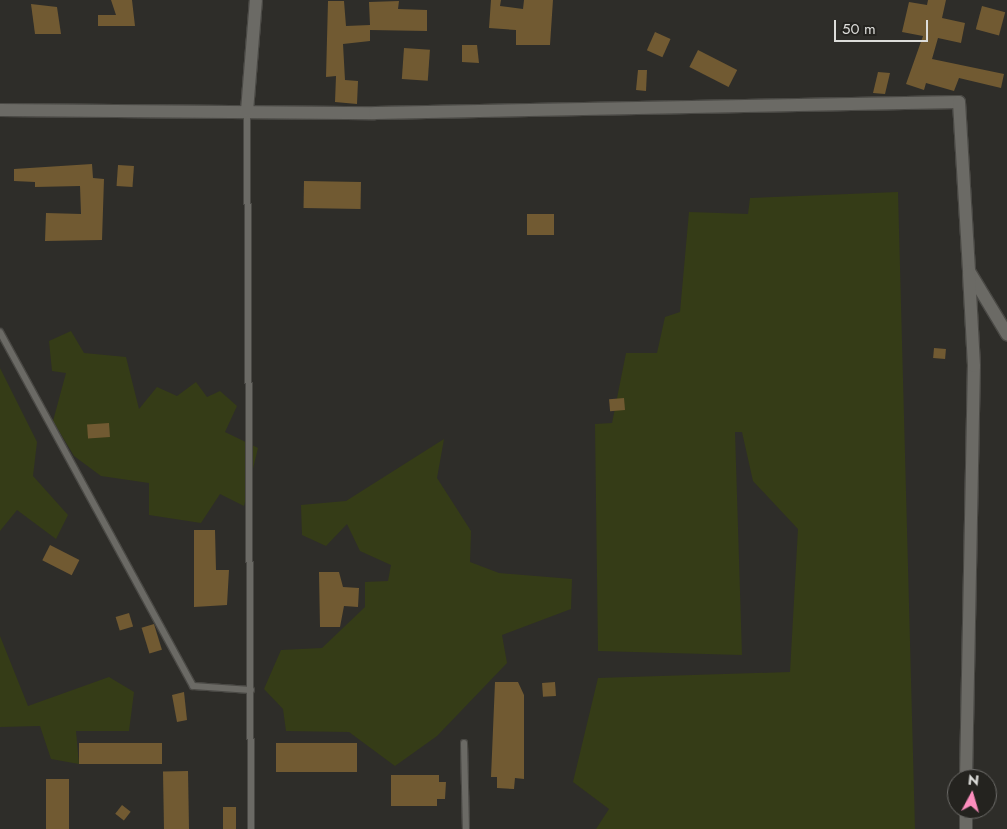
<!DOCTYPE html>
<html>
<head>
<meta charset="utf-8">
<style>
  body { margin:0 }
  #map { position:relative; width:1007px; height:829px; overflow:hidden; background:#2e2d29; font-family:Jost,sans-serif }
  div>[style] { position:absolute }
  .green>* { inset:0; background:#353c17 }
  .building>* { inset:0; background:#715a32; transform-origin:0 0 }
  .roads { filter:drop-shadow(1px 0 #4a4945) drop-shadow(-1px 0 #4a4945) drop-shadow(0 1px #4a4945) drop-shadow(0 -1px #4a4945) }
  .lane>* { height:6px; margin:-3px; padding:0 3px; transform-origin:3px; border-radius:3px; background:#6b6a65 }
  .street>* { height:12px; margin:-6px; padding:0 6px; transform-origin:6px; border-radius:6px; background:#6b6a65 }
  span { translate:-50% -50%; white-space:nowrap; text-align:center; line-height:1.15; -webkit-text-stroke:4px #24231f; paint-order:stroke }
  .north { position:absolute; left:947px; top:769px; width:50px; height:50px; box-sizing:border-box; background:#24231f; border:1px solid #6e6d6a; border-radius:50%; rotate:6deg; font-size:14px; font-weight:700; line-height:20px; text-align:center; color:#ddddda }
  .north::after { content:''; display:block; margin:auto; width:18px; height:22px; background:#fd8ebe; clip-path:polygon(50% 0,100% 100%,50% 72%,0 100%) }
  .scale { position:absolute; left:834px; top:20px; width:94px; height:22px; box-sizing:border-box; border:2px solid #ddddda; border-top:0; padding-left:6px; font-size:15px; line-height:18px; white-space:nowrap; color:#ddddda; -webkit-text-stroke:4px #24231f; paint-order:stroke }
</style>
</head>
<body>
<div id="map">
  <div class="green">
    <i style="clip-path:polygon(898px 192px,915px 829px,596px 829px,609px 809px,573px 782px,598px 678px,790px 672px,798px 529px,753px 481px,742px 432px,735px 432px,742px 655px,598px 651px,595px 424px,612px 423px,626px 353px,657px 353px,665px 317px,680px 312px,689px 212px,748px 214px,750px 198px)"></i>
    <i style="clip-path:polygon(71px 331px,84px 353px,126px 357px,139px 409px,157px 387px,177px 396px,196px 382px,207px 397px,220px 391px,237px 406px,225px 432px,258px 448px,244px 506px,220px 494px,201px 523px,149px 515px,149px 483px,101px 476px,74px 456px,53px 421px,66px 373px,52px 371px,49px 341px)"></i>
    <i style="clip-path:polygon(0 368px,37px 442px,33px 476px,68px 515px,56px 539px,17px 510px,0 531px)"></i>
    <i style="clip-path:polygon(444px 439px,437px 478px,471px 531px,470px 562px,499px 573px,572px 579px,571px 609px,502px 635px,507px 663px,437px 736px,395px 766px,349px 732px,286px 731px,283px 709px,264px 689px,281px 650px,322px 648px,365px 607px,365px 582px,388px 581px,391px 565px,360px 551px,347px 524px,326px 546px,302px 535px,301px 505px,346px 501px)"></i>
    <i style="clip-path:polygon(0 636px,28px 706px,109px 677px,134px 692px,129px 731px,76px 731px,79px 764px,51px 759px,40px 726px,0 727px)"></i>
  </div>
  <div class="building">
    <i style="clip-path:polygon(111px 0,132px 0,135px 26px,98px 26px,98px 15px,116px 15px)"></i>
    <i style="clip-path:polygon(491px 0,501px 0,500px 6px,523px 9px,524px 0,553px 0,550px 45px,516px 45px,516px 30px,489px 28px)"></i>
    <i style="clip-path:polygon(928px 0,946px 0,942px 18px,965px 23px,961px 43px,938px 38px,932px 59px,1004px 74px,1001px 88px,959px 78px,954px 91px,926px 83px,924px 90px,906px 84px,923px 36px,902px 32px,909px 2px,927px 5px)"></i>
    <i style="clip-path:polygon(328px 1px,344px 1px,346px 26px,370px 25px,369px 2px,399px 1px,398px 9px,427px 10px,427px 31px,370px 30px,370px 27px,370px 41px,343px 44px,345px 80px,358px 81px,357px 104px,335px 102px,336px 76px,326px 77px)"></i>
    <i style="clip-path:polygon(31px 4px,57px 7px,61px 34px,35px 34px)"></i>
    <i style="left:982px;top:6px;width:24px;height:24px;rotate:15deg"></i>
    <i style="left:655px;top:32px;width:17px;height:20px;rotate:24deg"></i>
    <i style="clip-path:polygon(462px 45px,477px 45px,479px 63px,462px 62px)"></i>
    <i style="left:404px;top:48px;width:26px;height:31px;rotate:4deg"></i>
    <i style="left:698px;top:50px;width:44px;height:19px;rotate:27deg"></i>
    <i style="clip-path:polygon(638px 70px,647px 70px,646px 91px,636px 90px)"></i>
    <i style="clip-path:polygon(878px 72px,890px 73px,885px 94px,873px 93px)"></i>
    <i style="clip-path:polygon(92px 164px,93px 178px,104px 179px,102px 240px,45px 241px,46px 213px,81px 214px,80px 186px,35px 187px,35px 182px,14px 181px,14px 169px)"></i>
    <i style="left:118px;top:165px;width:16px;height:21px;rotate:4deg"></i>
    <i style="left:304px;top:181px;width:57px;height:27px;rotate:1deg"></i>
    <i style="left:527px;top:214px;width:27px;height:21px"></i>
    <i style="left:934px;top:348px;width:12px;height:10px;rotate:5deg"></i>
    <i style="left:624px;top:398px;width:12px;height:15px;rotate:85deg"></i>
    <i style="left:109px;top:423px;width:14px;height:22px;rotate:86deg"></i>
    <i style="clip-path:polygon(194px 530px,215px 530px,216px 570px,229px 570px,227px 605px,194px 607px)"></i>
    <i style="left:50px;top:545px;width:33px;height:17px;rotate:27deg"></i>
    <i style="clip-path:polygon(319px 572px,339px 572px,343px 587px,359px 588px,358px 607px,344px 606px,340px 627px,320px 627px)"></i>
    <i style="left:129px;top:613px;width:14px;height:14px;rotate:73deg"></i>
    <i style="left:154px;top:624px;width:27px;height:13px;rotate:73deg"></i>
    <i style="clip-path:polygon(495px 682px,518px 682px,524px 695px,524px 779px,515px 778px,514px 789px,497px 788px,497px 777px,491px 777px)"></i>
    <i style="left:555px;top:682px;width:14px;height:13px;rotate:86deg"></i>
    <i style="clip-path:polygon(184px 692px,187px 720px,177px 722px,172px 695px)"></i>
    <i style="left:79px;top:743px;width:83px;height:21px"></i>
    <i style="left:276px;top:743px;width:81px;height:29px"></i>
    <i style="left:188px;top:771px;width:58px;height:25px;rotate:89deg"></i>
    <i style="clip-path:polygon(391px 775px,439px 775px,439px 782px,446px 782px,445px 799px,437px 799px,437px 806px,391px 806px)"></i>
    <i style="left:46px;top:779px;width:23px;height:50px"></i>
    <i style="left:122px;top:805px;width:11px;height:11px;rotate:38deg"></i>
    <i style="left:223px;top:807px;width:13px;height:22px"></i>
  </div>
  <div class="roads">
    <div class="lane">
      <i style="left:247px;top:111px;width:718px;rotate:89.68deg"></i>
      <i style="left:0;top:332px;width:403px;rotate:61.4deg"></i>
      <i style="left:193px;top:686px;width:58px;rotate:3.9deg"></i>
      <i style="left:464px;top:743px;width:86px;rotate:88.7deg"></i>
    </div>
    <div class="street">
      <i style="left:0;top:110px;width:375px;rotate:0.5deg"></i>
      <i style="left:375px;top:113px;width:584px;rotate:-1.08deg"></i>
      <i style="left:959px;top:102px;width:169px;rotate:86.6deg"></i>
      <i style="left:969px;top:271px;width:74px;rotate:58.9deg"></i>
      <i style="left:247px;top:111px;width:111px;rotate:-85.4deg"></i>
      <i style="left:966px;top:779px;width:413px;rotate:-88.9deg"></i>
      <i style="left:974px;top:366px;width:92px;rotate:-93.1deg"></i>
      <i style="left:966px;top:829px;width:20px;rotate:-90deg"></i>
    </div>
  </div>
  <div class="north">N</div>
  <div class="scale">50 m</div>
</div>
</body>
</html>
